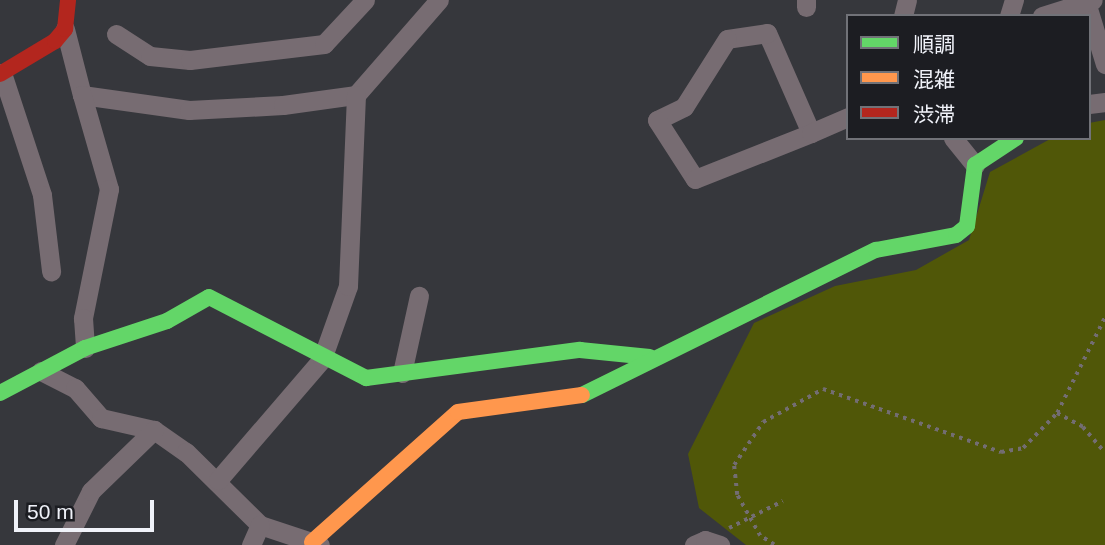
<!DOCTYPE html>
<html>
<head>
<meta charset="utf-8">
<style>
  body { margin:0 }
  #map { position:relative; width:1105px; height:545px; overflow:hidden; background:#36373c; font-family:Helvetica,"Noto Sans JP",sans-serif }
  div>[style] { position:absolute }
  .green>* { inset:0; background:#505708 }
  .path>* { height:3.5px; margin-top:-1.75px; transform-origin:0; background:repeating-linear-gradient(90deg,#736d72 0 3.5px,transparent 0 8.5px) }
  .street>* { height:19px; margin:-9.5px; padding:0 9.5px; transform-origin:9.5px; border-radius:9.5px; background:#776c72 }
  .fast>* { height:16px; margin:-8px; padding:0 8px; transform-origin:8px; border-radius:8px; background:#63d668 }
  .slow>* { height:16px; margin:-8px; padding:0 8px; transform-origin:8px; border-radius:8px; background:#ff974d }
  .jam>* { height:16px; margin:-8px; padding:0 8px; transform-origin:8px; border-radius:8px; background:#b3261e }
  span { translate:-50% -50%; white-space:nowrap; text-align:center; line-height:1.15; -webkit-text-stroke:5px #1c1d22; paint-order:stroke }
  .legend { position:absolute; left:846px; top:14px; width:245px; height:126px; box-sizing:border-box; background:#1c1d22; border:2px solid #717278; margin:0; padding:9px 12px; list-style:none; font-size:21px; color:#f0f2f9 }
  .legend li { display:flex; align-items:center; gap:14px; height:35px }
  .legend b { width:35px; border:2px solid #717278 }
  .scale { position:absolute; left:14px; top:500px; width:140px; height:32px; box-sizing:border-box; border:4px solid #f0f2f9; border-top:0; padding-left:9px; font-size:21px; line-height:24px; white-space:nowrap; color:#f0f2f9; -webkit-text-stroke:5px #1c1d22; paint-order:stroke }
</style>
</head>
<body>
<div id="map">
  <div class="green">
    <i style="clip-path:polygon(1105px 120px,1105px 545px,746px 545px,699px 508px,688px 454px,754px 323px,835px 286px,916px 270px,969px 240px,990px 172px,1052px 138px,1089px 138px,1089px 123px)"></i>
  </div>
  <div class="path">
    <i style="left:1057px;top:413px;width:107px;rotate:-63.4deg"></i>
    <i style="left:729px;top:528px;width:60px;rotate:-26.6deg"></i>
    <i style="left:774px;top:545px;width:17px;rotate:-147deg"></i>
    <i style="left:760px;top:536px;width:47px;rotate:-119.3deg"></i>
    <i style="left:737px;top:495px;width:30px;rotate:-96deg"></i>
    <i style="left:734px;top:465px;width:52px;rotate:-56deg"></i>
    <i style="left:763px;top:422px;width:68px;rotate:-28.8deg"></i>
    <i style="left:823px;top:389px;width:189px;rotate:19.5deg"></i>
    <i style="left:1001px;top:452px;width:22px;rotate:-10deg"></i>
    <i style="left:1023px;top:448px;width:49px;rotate:-45.8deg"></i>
    <i style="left:1057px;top:413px;width:30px;rotate:28deg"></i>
    <i style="left:1083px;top:427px;width:33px;rotate:49deg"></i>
  </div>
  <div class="street">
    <i style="left:1086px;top:2px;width:65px;rotate:73deg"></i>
    <i style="left:806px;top:7px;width:7px;rotate:-90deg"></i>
    <i style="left:903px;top:16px;width:16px;rotate:-76deg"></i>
    <i style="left:1009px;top:16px;width:17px;rotate:-73deg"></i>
    <i style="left:1042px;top:16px;width:53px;rotate:-17.4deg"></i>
    <i style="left:65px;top:29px;width:68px;rotate:75.6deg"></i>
    <i style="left:82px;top:95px;width:108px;rotate:8deg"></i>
    <i style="left:189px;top:110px;width:94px;rotate:-3deg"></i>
    <i style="left:283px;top:105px;width:74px;rotate:-7.8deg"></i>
    <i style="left:356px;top:95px;width:126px;rotate:-48.9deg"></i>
    <i style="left:116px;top:34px;width:40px;rotate:32.9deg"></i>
    <i style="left:150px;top:56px;width:40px;rotate:5.7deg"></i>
    <i style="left:190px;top:60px;width:135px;rotate:-6.8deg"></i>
    <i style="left:324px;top:44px;width:60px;rotate:-47deg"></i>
    <i style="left:2px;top:73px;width:128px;rotate:71.8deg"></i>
    <i style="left:42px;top:195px;width:77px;rotate:83.2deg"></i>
    <i style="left:82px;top:95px;width:98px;rotate:74deg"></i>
    <i style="left:109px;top:189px;width:132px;rotate:101.4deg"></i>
    <i style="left:83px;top:318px;width:30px;rotate:86deg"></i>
    <i style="left:1089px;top:104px;width:16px;rotate:-7deg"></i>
    <i style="left:811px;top:133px;width:109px;rotate:-113.7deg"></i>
    <i style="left:767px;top:33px;width:40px;rotate:171.5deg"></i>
    <i style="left:727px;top:39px;width:80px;rotate:122.3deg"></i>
    <i style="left:684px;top:107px;width:30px;rotate:154deg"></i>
    <i style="left:657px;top:120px;width:70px;rotate:57.2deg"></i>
    <i style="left:695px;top:179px;width:125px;rotate:-21.6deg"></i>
    <i style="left:811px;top:133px;width:40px;rotate:-23.4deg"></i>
    <i style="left:953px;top:138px;width:35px;rotate:51deg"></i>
    <i style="left:41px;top:371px;width:38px;rotate:27deg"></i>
    <i style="left:75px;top:388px;width:40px;rotate:49deg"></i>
    <i style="left:101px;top:418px;width:54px;rotate:12.8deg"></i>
    <i style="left:154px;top:430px;width:39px;rotate:35deg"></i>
    <i style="left:186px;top:452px;width:104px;rotate:44.6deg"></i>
    <i style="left:260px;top:525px;width:63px;rotate:18.4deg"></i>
    <i style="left:402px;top:373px;width:79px;rotate:-77.6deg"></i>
    <i style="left:218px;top:480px;width:160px;rotate:-49.3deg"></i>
    <i style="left:322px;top:359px;width:77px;rotate:-70.4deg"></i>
    <i style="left:348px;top:286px;width:191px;rotate:-87.6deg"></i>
    <i style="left:64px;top:545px;width:60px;rotate:-63.4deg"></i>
    <i style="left:91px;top:491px;width:88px;rotate:-44.1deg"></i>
    <i style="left:251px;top:545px;width:22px;rotate:-66deg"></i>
    <i style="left:694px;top:545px;width:12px;rotate:-24deg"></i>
    <i style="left:705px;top:540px;width:16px;rotate:18deg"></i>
  </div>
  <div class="fast">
    <i style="left:0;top:393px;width:96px;rotate:-27.9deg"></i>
    <i style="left:85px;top:348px;width:86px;rotate:-18.2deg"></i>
    <i style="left:167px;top:321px;width:48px;rotate:-29.7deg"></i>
    <i style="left:209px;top:297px;width:177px;rotate:27.3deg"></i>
    <i style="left:366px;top:378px;width:216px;rotate:-7.5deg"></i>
    <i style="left:580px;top:350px;width:70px;rotate:5.7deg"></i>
    <i style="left:582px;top:395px;width:328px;rotate:-26.3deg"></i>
    <i style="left:876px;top:250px;width:81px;rotate:-10.6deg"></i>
    <i style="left:956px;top:235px;width:14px;rotate:-39deg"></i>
    <i style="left:967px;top:226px;width:62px;rotate:-82.5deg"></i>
    <i style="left:975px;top:165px;width:49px;rotate:-33.4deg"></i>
  </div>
  <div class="slow">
    <i style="left:312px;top:542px;width:195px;rotate:-41.7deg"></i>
    <i style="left:458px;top:412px;width:125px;rotate:-7.8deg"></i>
  </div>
  <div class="jam">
    <i style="left:0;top:74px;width:64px;rotate:-31deg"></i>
    <i style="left:55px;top:41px;width:16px;rotate:-50deg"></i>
    <i style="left:65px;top:29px;width:29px;rotate:-84deg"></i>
  </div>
  <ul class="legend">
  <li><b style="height:9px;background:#63d668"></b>順調</li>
  <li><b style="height:9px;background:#ff974d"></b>混雑</li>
  <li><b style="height:9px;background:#b3261e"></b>渋滞</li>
  </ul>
  <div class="scale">50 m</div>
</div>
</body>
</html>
